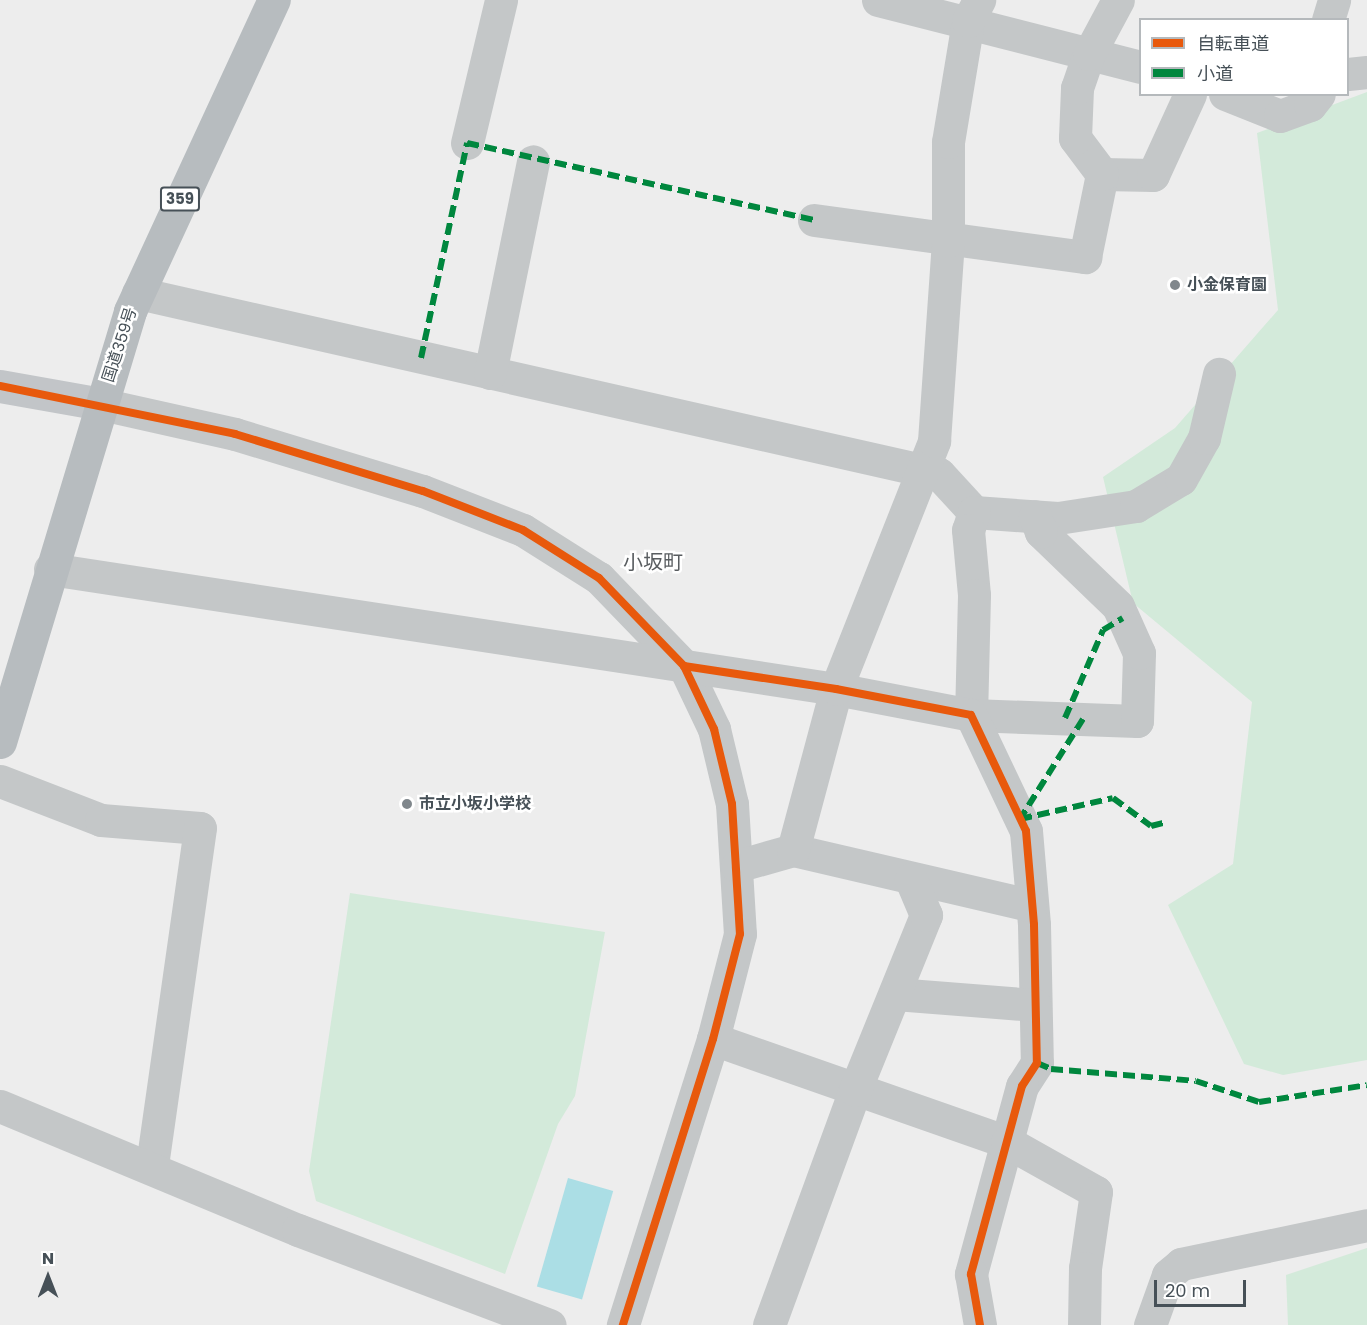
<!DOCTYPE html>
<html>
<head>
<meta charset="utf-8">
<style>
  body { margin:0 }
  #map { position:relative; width:1367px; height:1325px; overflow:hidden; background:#ededed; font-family:Poppins,"Noto Sans JP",sans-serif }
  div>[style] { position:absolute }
  .green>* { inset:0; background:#d3eada }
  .water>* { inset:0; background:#abdee5; transform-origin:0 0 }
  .minor>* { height:33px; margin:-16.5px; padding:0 16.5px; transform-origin:16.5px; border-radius:16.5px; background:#c4c7c8 }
  .major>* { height:33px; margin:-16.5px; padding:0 16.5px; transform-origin:16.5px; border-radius:16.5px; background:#c2c5c8 }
  .highway>* { height:33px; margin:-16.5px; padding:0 16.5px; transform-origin:16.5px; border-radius:16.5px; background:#b7bcbf }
  .quiet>* { height:6px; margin-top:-3px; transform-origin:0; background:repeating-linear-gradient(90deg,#00873e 0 12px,transparent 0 18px) }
  .cycleway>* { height:8px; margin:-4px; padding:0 4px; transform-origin:4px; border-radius:4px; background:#e8590c }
  .dots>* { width:16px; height:16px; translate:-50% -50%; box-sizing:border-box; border:3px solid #fff; border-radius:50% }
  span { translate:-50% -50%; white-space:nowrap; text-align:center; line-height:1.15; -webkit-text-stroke:5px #fff; paint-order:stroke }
  .shield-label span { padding:2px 4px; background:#fff; border:2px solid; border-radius:4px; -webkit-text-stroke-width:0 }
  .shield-label { font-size:15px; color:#465057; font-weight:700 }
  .poi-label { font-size:16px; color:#465057; font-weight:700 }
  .left { translate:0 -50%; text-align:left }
  .street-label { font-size:16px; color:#465057 }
  .quarter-label { font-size:20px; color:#595d60 }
  .legend { position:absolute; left:1139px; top:18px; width:210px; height:78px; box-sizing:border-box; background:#fff; border:2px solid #b5b9bc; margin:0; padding:8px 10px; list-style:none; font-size:18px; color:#465057 }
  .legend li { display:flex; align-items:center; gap:12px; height:30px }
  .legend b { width:30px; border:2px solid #b5b9bc }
  .north { position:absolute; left:18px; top:1247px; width:60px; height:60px; -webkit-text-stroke:4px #fff; paint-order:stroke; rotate:0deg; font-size:16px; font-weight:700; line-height:24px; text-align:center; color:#465057 }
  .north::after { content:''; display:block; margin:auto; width:21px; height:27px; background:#465057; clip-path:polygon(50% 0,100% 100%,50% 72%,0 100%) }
  .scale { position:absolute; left:1154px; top:1280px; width:92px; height:27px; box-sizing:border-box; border:3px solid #465057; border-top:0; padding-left:8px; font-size:18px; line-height:21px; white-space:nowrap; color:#465057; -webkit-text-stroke:4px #fff; paint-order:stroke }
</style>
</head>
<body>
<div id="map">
  <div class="green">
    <i style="clip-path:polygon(1367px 92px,1367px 1060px,1283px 1075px,1244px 1064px,1168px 905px,1233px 864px,1252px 702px,1133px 603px,1103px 477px,1175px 428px,1278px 310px,1257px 133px)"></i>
    <i style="clip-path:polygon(350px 893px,605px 932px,575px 1096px,558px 1124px,505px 1274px,316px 1201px,309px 1171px)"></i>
    <i style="clip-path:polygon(1367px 1248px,1367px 1325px,1288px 1325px,1286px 1275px)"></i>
  </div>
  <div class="water">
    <i style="left:568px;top:1178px;width:47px;height:113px;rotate:16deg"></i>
  </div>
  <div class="minor">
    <i style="left:878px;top:0;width:270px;rotate:14.3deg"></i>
    <i style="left:1328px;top:20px;width:21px;rotate:-73deg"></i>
    <i style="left:1348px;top:74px;width:19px;rotate:-6deg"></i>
    <i style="left:1225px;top:94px;width:59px;rotate:21.8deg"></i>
    <i style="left:1280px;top:116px;width:32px;rotate:-20deg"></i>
    <i style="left:1310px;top:105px;width:14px;rotate:-51deg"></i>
    <i style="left:467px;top:143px;width:147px;rotate:-76.6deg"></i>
    <i style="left:1102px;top:174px;width:51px;rotate:1.1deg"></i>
    <i style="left:1153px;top:175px;width:89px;rotate:-65.4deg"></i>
    <i style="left:814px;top:220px;width:274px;rotate:7.8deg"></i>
    <i style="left:1085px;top:257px;width:85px;rotate:-78.4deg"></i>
    <i style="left:1102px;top:174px;width:45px;rotate:-126.9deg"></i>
    <i style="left:1075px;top:138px;width:50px;rotate:-87.7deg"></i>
    <i style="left:1077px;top:88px;width:36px;rotate:-71deg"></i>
    <i style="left:1089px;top:54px;width:61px;rotate:-61.8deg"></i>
    <i style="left:138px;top:293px;width:821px;rotate:12.73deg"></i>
    <i style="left:939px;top:474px;width:52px;rotate:47.4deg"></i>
    <i style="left:974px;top:512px;width:84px;rotate:4.1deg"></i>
    <i style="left:1058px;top:518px;width:79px;rotate:-8.7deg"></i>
    <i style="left:1136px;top:506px;width:52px;rotate:-31deg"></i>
    <i style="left:1181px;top:479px;width:47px;rotate:-60.7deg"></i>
    <i style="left:1204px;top:438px;width:66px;rotate:-76.8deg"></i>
    <i style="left:490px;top:373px;width:216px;rotate:-78.5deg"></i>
    <i style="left:101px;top:404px;width:137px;rotate:12.6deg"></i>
    <i style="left:235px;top:434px;width:196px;rotate:16.9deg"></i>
    <i style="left:423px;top:491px;width:107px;rotate:21.3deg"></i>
    <i style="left:523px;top:530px;width:90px;rotate:32.3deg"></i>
    <i style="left:599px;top:578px;width:122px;rotate:46deg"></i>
    <i style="left:684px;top:666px;width:70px;rotate:64.5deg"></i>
    <i style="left:714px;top:729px;width:77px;rotate:76.5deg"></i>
    <i style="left:732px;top:804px;width:130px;rotate:86.5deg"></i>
    <i style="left:740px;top:934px;width:108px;rotate:104.4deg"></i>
    <i style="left:713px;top:1039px;width:300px;rotate:107.5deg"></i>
    <i style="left:974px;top:512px;width:19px;rotate:108deg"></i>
    <i style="left:968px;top:530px;width:65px;rotate:84.7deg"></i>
    <i style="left:974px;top:595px;width:120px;rotate:91.4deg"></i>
    <i style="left:971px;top:715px;width:166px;rotate:2.1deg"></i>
    <i style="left:1137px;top:721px;width:68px;rotate:-88.3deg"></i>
    <i style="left:1139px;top:653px;width:51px;rotate:-114.1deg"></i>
    <i style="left:1118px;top:606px;width:107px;rotate:-136.1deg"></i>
    <i style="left:1041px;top:532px;width:17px;rotate:-111deg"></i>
    <i style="left:50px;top:569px;width:795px;rotate:8.68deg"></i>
    <i style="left:836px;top:689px;width:137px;rotate:10.9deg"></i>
    <i style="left:971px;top:715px;width:128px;rotate:64.6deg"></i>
    <i style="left:1026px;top:831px;width:94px;rotate:85.1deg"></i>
    <i style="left:1034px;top:925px;width:138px;rotate:88.8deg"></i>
    <i style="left:1037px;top:1063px;width:27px;rotate:123deg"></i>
    <i style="left:1022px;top:1086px;width:195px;rotate:105.2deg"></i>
    <i style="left:971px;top:1274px;width:52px;rotate:80deg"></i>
    <i style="left:0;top:781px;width:108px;rotate:21.1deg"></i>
    <i style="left:101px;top:820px;width:99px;rotate:4.6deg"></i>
    <i style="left:200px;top:828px;width:342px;rotate:98.1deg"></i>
    <i style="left:793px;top:850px;width:243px;rotate:13.1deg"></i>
    <i style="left:737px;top:866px;width:58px;rotate:-15.9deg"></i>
    <i style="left:793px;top:850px;width:167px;rotate:-75deg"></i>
    <i style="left:836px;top:689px;width:267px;rotate:-68.4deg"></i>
    <i style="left:934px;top:441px;width:200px;rotate:-86deg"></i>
    <i style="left:948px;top:241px;width:99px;rotate:-90deg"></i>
    <i style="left:948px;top:142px;width:123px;rotate:-80.6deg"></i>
    <i style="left:968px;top:21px;width:24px;rotate:-62deg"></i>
    <i style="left:895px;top:994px;width:140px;rotate:4.5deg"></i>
    <i style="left:713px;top:1039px;width:312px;rotate:19.3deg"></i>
    <i style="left:1007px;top:1142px;width:102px;rotate:29.3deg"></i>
    <i style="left:1096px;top:1192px;width:77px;rotate:98.2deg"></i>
    <i style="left:1085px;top:1268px;width:57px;rotate:91deg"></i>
    <i style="left:0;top:1106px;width:323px;rotate:22.6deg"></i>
    <i style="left:298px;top:1230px;width:269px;rotate:20.7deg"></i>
    <i style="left:769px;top:1325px;width:250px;rotate:-69.9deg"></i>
    <i style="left:855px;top:1090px;width:189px;rotate:-67.9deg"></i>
    <i style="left:926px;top:915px;width:39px;rotate:-113deg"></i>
    <i style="left:1150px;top:1325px;width:53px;rotate:-70.2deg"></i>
    <i style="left:1168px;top:1275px;width:17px;rotate:-40deg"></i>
    <i style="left:1181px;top:1264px;width:190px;rotate:-11.8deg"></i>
  </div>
  <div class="major">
    <i style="left:0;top:386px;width:103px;rotate:10.1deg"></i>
  </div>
  <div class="highway">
    <i style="left:0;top:742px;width:450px;rotate:-73.2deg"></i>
    <i style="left:130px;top:311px;width:343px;rotate:-65.2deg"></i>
  </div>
  <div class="quiet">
    <i style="left:421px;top:358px;width:220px;rotate:-77.9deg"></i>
    <i style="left:467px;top:143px;width:355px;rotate:12.5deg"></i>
    <i style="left:1065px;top:718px;width:96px;rotate:-66.6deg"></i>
    <i style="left:1103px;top:630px;width:23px;rotate:-31deg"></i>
    <i style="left:1083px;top:719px;width:118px;rotate:122.2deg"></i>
    <i style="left:1020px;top:819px;width:95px;rotate:-12.7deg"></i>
    <i style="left:1113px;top:798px;width:47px;rotate:36.4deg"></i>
    <i style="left:1151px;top:826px;width:16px;rotate:-14deg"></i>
    <i style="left:1037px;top:1063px;width:15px;rotate:23deg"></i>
    <i style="left:1051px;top:1069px;width:145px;rotate:4.7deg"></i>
    <i style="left:1196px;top:1081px;width:66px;rotate:18.4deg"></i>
    <i style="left:1259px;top:1102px;width:109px;rotate:-8.9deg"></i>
  </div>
  <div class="cycleway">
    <i style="left:0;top:386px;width:240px;rotate:11.5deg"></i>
    <i style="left:235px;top:434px;width:196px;rotate:16.9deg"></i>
    <i style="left:423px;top:491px;width:107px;rotate:21.3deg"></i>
    <i style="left:523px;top:530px;width:90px;rotate:32.3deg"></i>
    <i style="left:599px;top:578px;width:122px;rotate:46deg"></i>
    <i style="left:684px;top:666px;width:70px;rotate:64.5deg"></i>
    <i style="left:714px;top:729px;width:77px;rotate:76.5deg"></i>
    <i style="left:732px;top:804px;width:130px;rotate:86.5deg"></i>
    <i style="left:740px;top:934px;width:108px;rotate:104.4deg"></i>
    <i style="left:713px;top:1039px;width:300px;rotate:107.5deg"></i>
    <i style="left:684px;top:666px;width:154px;rotate:8.6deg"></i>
    <i style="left:836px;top:689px;width:137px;rotate:10.9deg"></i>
    <i style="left:971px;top:715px;width:128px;rotate:64.6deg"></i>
    <i style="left:1026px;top:831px;width:94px;rotate:85.1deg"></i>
    <i style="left:1034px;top:925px;width:138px;rotate:88.8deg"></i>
    <i style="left:1037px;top:1063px;width:27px;rotate:123deg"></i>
    <i style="left:1022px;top:1086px;width:195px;rotate:105.2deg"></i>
    <i style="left:971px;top:1274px;width:52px;rotate:80deg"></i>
  </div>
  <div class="dots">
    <i style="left:1175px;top:285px;background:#80878c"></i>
    <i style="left:407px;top:804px;background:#80878c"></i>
  </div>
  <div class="shield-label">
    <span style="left:180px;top:199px">359</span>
  </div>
  <div class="poi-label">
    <span class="left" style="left:1187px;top:285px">小金保育園</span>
    <span class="left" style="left:419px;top:804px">市立小坂小学校</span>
  </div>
  <div class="street-label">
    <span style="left:120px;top:345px;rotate:-72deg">国道359号</span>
  </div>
  <div class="quarter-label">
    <span style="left:653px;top:562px">小坂町</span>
  </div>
  <ul class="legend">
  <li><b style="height:8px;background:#e8590c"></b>自転車道</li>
  <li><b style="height:8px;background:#00873e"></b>小道</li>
  </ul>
  <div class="north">N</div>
  <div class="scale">20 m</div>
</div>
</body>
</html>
